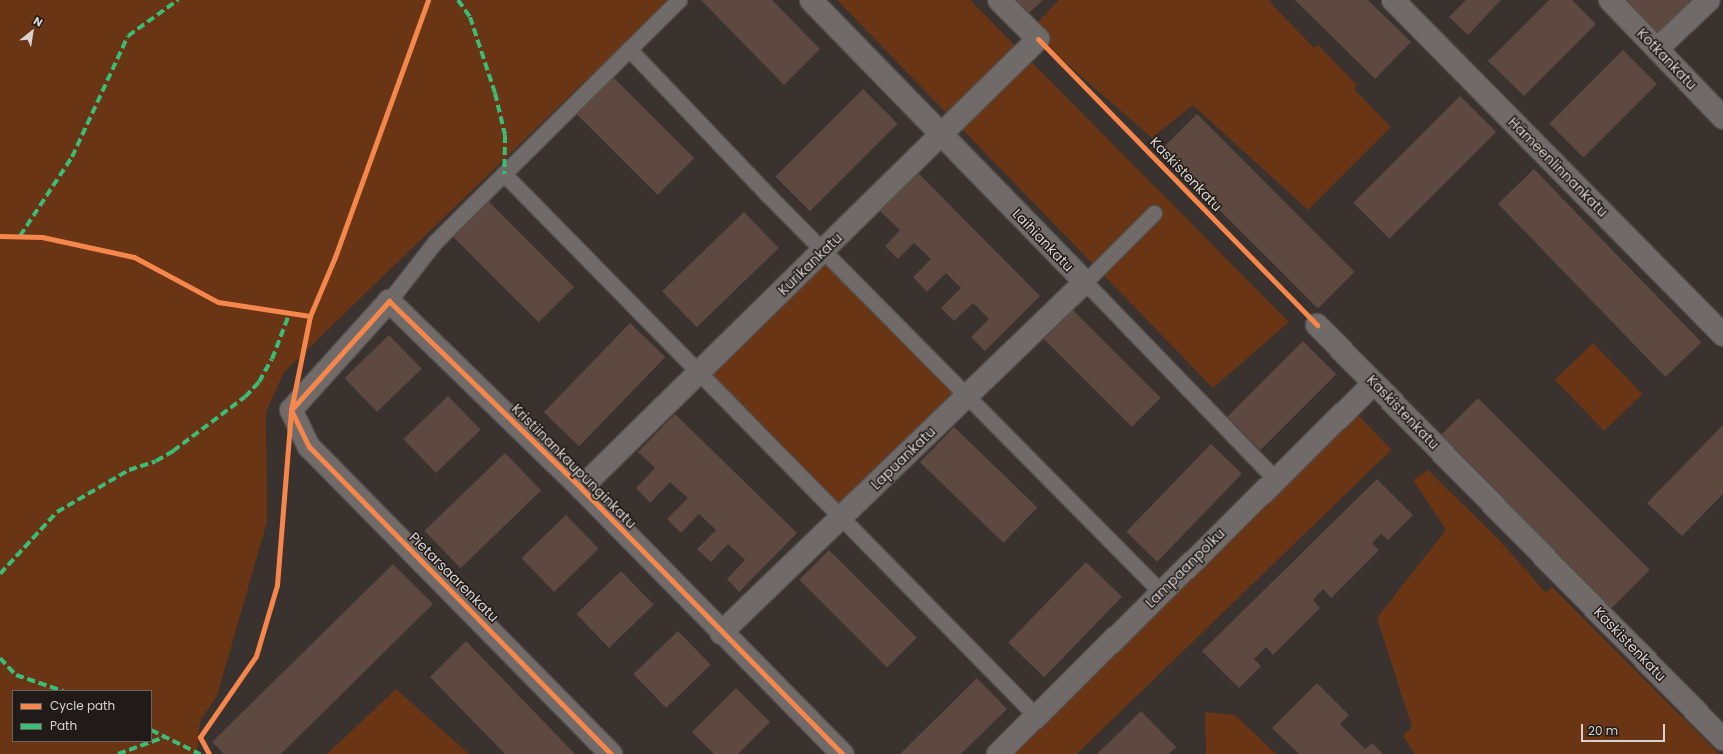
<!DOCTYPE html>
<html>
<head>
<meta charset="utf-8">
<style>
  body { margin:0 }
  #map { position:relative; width:1723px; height:754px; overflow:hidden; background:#39322f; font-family:Poppins,sans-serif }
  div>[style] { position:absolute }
  .green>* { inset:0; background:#693515; transform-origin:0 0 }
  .building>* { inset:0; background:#5d493f; transform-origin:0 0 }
  .roads { filter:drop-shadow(1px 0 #554f4c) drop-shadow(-1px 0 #554f4c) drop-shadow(0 1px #554f4c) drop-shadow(0 -1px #554f4c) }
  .service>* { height:15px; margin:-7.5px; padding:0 7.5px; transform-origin:7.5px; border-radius:7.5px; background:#706b69 }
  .minor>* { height:22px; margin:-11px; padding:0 11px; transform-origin:11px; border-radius:11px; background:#706b69 }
  .quiet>* { height:4px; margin-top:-2px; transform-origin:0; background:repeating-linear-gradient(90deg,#3abd76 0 8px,transparent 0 12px) }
  .cycleway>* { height:5px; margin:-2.5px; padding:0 2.5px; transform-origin:2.5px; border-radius:2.5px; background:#f5874c }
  span { translate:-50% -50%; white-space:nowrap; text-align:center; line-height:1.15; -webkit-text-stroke:3px #201b18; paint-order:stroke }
  .street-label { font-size:14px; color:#dad2ce }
  .legend { position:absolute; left:12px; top:690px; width:140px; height:52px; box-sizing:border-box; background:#201b18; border:1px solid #6a6461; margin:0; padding:5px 7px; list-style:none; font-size:12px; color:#dad2ce }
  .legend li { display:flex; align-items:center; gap:8px; height:20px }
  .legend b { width:20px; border:1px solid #6a6461 }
  .north { position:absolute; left:12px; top:12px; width:40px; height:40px; -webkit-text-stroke:3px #201b18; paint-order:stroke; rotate:30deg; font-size:11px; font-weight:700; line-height:16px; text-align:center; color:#dad2ce }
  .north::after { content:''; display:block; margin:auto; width:14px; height:18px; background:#dad2ce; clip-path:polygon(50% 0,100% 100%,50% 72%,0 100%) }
  .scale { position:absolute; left:1581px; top:724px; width:84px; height:18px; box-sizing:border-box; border:2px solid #dad2ce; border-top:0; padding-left:5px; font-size:12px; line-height:14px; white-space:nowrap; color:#dad2ce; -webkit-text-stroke:3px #201b18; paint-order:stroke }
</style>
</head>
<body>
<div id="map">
  <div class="green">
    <i style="clip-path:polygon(evenodd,0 0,669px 0,284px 372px,266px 412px,267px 522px,217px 696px,200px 721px,197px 754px,0 754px,0 0,13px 691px,151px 691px,151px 741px,13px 741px,13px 691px)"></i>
    <i style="clip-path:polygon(837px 0,970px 0,1289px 322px,1213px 388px)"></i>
    <i style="clip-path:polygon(1059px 0,1268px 0,1314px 48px,1318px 45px,1357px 85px,1354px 89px,1391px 127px,1308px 210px,1193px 105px,1152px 138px,1029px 31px)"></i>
    <i style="left:823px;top:250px;width:205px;height:175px;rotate:45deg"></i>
    <i style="left:1593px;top:343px;width:71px;height:53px;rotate:46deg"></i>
    <i style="left:1354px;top:411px;width:54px;height:485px;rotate:46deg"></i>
    <i style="clip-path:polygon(1428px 470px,1501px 542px,1546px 593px,1552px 587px,1719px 754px,1415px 754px,1403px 736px,1412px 727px,1377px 618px,1446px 530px,1413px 480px)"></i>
    <i style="clip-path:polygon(396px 689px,469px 754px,327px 754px)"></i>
    <i style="clip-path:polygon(1205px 712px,1235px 715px,1276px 754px,1206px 754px)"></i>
  </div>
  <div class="building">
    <i style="clip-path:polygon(701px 0,772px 0,820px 49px,784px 85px)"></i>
    <i style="clip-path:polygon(1016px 0,1043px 0,1029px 13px)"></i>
    <i style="clip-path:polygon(1295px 0,1368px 0,1411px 42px,1375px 79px)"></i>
    <i style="clip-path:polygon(1466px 0,1501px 0,1468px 35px,1449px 17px)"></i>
    <i style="clip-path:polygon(1549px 0,1572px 0,1596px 24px,1524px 96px,1488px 61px)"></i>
    <i style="clip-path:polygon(1620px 0,1694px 0,1656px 37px)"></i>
    <i style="left:1623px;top:50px;width:48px;height:104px;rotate:45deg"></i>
    <i style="left:613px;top:77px;width:115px;height:52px;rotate:45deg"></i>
    <i style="left:863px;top:89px;width:49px;height:124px;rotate:45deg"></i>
    <i style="left:1460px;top:96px;width:51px;height:151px;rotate:45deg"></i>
    <i style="left:1197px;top:114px;width:223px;height:52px;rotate:45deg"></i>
    <i style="left:1534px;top:169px;width:241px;height:50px;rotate:46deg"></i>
    <i style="clip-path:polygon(918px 173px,1040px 296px,985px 351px,971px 337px,989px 319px,973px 303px,954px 321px,941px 308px,961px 288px,946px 273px,927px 292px,913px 277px,931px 259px,914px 243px,898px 259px,885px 246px,900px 230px,880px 211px)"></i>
    <i style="left:487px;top:200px;width:123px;height:50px;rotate:45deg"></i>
    <i style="left:744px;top:212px;width:50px;height:114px;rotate:46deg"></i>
    <i style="left:1073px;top:310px;width:124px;height:41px;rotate:45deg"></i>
    <i style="left:630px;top:323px;width:49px;height:124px;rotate:44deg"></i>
    <i style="left:389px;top:335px;width:47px;height:62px;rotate:46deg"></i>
    <i style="left:1303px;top:341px;width:47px;height:107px;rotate:45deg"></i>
    <i style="left:448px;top:396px;width:47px;height:62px;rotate:46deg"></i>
    <i style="left:1478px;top:398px;width:243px;height:55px;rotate:45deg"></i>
    <i style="clip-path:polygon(675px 414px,797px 533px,739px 592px,727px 579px,745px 560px,728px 544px,711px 562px,697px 549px,716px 530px,699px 514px,681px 533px,667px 519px,688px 498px,670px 482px,650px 503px,636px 488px,655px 468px,638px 452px)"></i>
    <i style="clip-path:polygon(1723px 425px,1723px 494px,1682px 536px,1647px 503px)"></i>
    <i style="left:954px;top:427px;width:116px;height:49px;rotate:44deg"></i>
    <i style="left:1211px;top:444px;width:43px;height:122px;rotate:44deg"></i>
    <i style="left:505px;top:453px;width:52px;height:112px;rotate:46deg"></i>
    <i style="clip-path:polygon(1377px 479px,1413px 515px,1388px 540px,1381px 534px,1372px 543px,1379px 550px,1331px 598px,1323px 589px,1313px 600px,1320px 608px,1273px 655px,1266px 647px,1254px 659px,1261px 666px,1239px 688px,1202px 651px)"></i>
    <i style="left:566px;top:515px;width:47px;height:62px;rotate:46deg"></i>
    <i style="left:829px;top:550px;width:124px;height:42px;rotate:45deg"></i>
    <i style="left:1086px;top:562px;width:50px;height:112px;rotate:44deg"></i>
    <i style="clip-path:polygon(393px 564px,433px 604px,281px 754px,224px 754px,212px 742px)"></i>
    <i style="left:621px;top:571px;width:47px;height:62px;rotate:46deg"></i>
    <i style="left:678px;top:631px;width:47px;height:62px;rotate:46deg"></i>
    <i style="clip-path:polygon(466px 641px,575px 754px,505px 754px,430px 677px)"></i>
    <i style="clip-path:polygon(977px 678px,1007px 709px,961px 754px,900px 754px)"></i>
    <i style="clip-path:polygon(1317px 683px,1349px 715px,1340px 724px,1365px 749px,1372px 743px,1383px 754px,1299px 754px,1272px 728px)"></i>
    <i style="clip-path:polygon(736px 688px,770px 722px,738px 754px,714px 754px,692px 732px)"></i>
    <i style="clip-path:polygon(1141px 711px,1176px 747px,1169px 754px,1097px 754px)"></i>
  </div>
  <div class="roads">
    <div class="service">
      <i style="left:629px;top:49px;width:200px;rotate:46.4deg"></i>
      <i style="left:767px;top:194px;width:560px;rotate:45.29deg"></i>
      <i style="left:504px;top:174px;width:759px;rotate:45.53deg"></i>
      <i style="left:1154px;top:213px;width:98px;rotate:135deg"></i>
      <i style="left:1085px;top:282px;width:274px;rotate:46deg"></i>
      <i style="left:389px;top:301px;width:75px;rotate:-52.1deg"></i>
      <i style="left:435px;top:242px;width:344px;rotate:-44.8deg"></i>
    </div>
    <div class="minor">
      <i style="left:1393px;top:0;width:470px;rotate:45.4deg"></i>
      <i style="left:1610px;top:0;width:163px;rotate:46.2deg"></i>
      <i style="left:1657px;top:49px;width:71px;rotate:-43.3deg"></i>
      <i style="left:1317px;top:325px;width:580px;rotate:45.56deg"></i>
      <i style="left:581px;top:488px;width:641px;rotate:-44.49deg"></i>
      <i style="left:1038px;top:39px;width:55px;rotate:-135deg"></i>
      <i style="left:721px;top:633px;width:506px;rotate:-43.96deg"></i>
      <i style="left:1085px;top:282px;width:393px;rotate:-134.2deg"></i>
      <i style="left:611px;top:754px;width:431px;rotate:-134.5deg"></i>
      <i style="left:309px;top:447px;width:41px;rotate:-115.9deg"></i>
      <i style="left:291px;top:410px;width:147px;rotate:-48deg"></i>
      <i style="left:389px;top:301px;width:268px;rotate:44.2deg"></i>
      <i style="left:581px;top:488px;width:373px;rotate:45.5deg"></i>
      <i style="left:998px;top:754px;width:528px;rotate:-44.62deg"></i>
    </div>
  </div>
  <div class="quiet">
    <i style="left:458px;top:0;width:21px;rotate:55deg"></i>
    <i style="left:470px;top:17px;width:80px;rotate:71.8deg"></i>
    <i style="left:495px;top:93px;width:43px;rotate:76.6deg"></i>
    <i style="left:505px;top:135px;width:39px;rotate:91deg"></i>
    <i style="left:20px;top:236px;width:95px;rotate:-56.6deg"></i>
    <i style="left:72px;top:157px;width:133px;rotate:-65.2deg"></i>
    <i style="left:128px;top:36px;width:62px;rotate:-35.8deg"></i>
    <i style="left:0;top:574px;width:84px;rotate:-47.4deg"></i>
    <i style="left:57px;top:512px;width:83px;rotate:-30.3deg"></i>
    <i style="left:129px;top:470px;width:28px;rotate:-18deg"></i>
    <i style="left:156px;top:461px;width:20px;rotate:-30deg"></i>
    <i style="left:173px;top:451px;width:90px;rotate:-36.9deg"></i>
    <i style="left:245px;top:397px;width:21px;rotate:-47deg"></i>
    <i style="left:259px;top:382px;width:26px;rotate:-61deg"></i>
    <i style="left:272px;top:359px;width:50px;rotate:-69deg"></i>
    <i style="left:0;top:658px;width:23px;rotate:47deg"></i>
    <i style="left:16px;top:675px;width:50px;rotate:18.8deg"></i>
    <i style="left:151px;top:730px;width:55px;rotate:26.1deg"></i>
    <i style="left:118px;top:754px;width:50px;rotate:-19.9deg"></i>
  </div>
  <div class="cycleway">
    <i style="left:1038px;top:39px;width:400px;rotate:45.7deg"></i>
    <i style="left:0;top:236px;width:42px;rotate:1.4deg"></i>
    <i style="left:42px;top:237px;width:94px;rotate:12.3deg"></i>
    <i style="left:134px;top:257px;width:95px;rotate:28.2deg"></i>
    <i style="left:218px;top:302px;width:93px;rotate:8.7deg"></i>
    <i style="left:209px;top:754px;width:19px;rotate:-118deg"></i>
    <i style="left:200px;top:737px;width:98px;rotate:-55.3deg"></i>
    <i style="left:256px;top:656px;width:74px;rotate:-73.5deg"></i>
    <i style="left:277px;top:585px;width:176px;rotate:-85.4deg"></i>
    <i style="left:291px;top:410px;width:96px;rotate:-78.6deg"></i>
    <i style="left:310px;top:316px;width:64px;rotate:-67deg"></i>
    <i style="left:335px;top:257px;width:273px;rotate:-70.1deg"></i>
    <i style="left:611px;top:754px;width:431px;rotate:-134.5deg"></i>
    <i style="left:309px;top:447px;width:41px;rotate:-115.9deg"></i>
    <i style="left:291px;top:410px;width:147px;rotate:-48deg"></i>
    <i style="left:389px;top:301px;width:268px;rotate:44.2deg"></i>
    <i style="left:581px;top:488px;width:373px;rotate:45.5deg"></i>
  </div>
  <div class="street-label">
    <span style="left:1667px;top:59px;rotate:46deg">Kotkankatu</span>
    <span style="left:1558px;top:167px;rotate:45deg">Hämeenlinnankatu</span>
    <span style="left:1186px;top:174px;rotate:46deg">Kaskistenkatu</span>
    <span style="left:1043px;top:240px;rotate:46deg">Laihiankatu</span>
    <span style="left:810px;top:264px;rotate:-44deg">Kurikankatu</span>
    <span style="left:1403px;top:412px;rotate:46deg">Kaskistenkatu</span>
    <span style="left:903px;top:458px;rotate:-44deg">Lapuankatu</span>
    <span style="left:574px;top:466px;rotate:45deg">Kristiinankaupunginkatu</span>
    <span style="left:1185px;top:568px;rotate:-45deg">Lampaanpolku</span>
    <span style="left:454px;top:577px;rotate:45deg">Pietarsaarenkatu</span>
    <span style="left:1630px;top:644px;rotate:46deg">Kaskistenkatu</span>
  </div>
  <ul class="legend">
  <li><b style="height:5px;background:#f5874c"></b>Cycle path</li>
  <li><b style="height:5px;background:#3abd76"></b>Path</li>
  </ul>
  <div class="north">N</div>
  <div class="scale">20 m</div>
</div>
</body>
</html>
